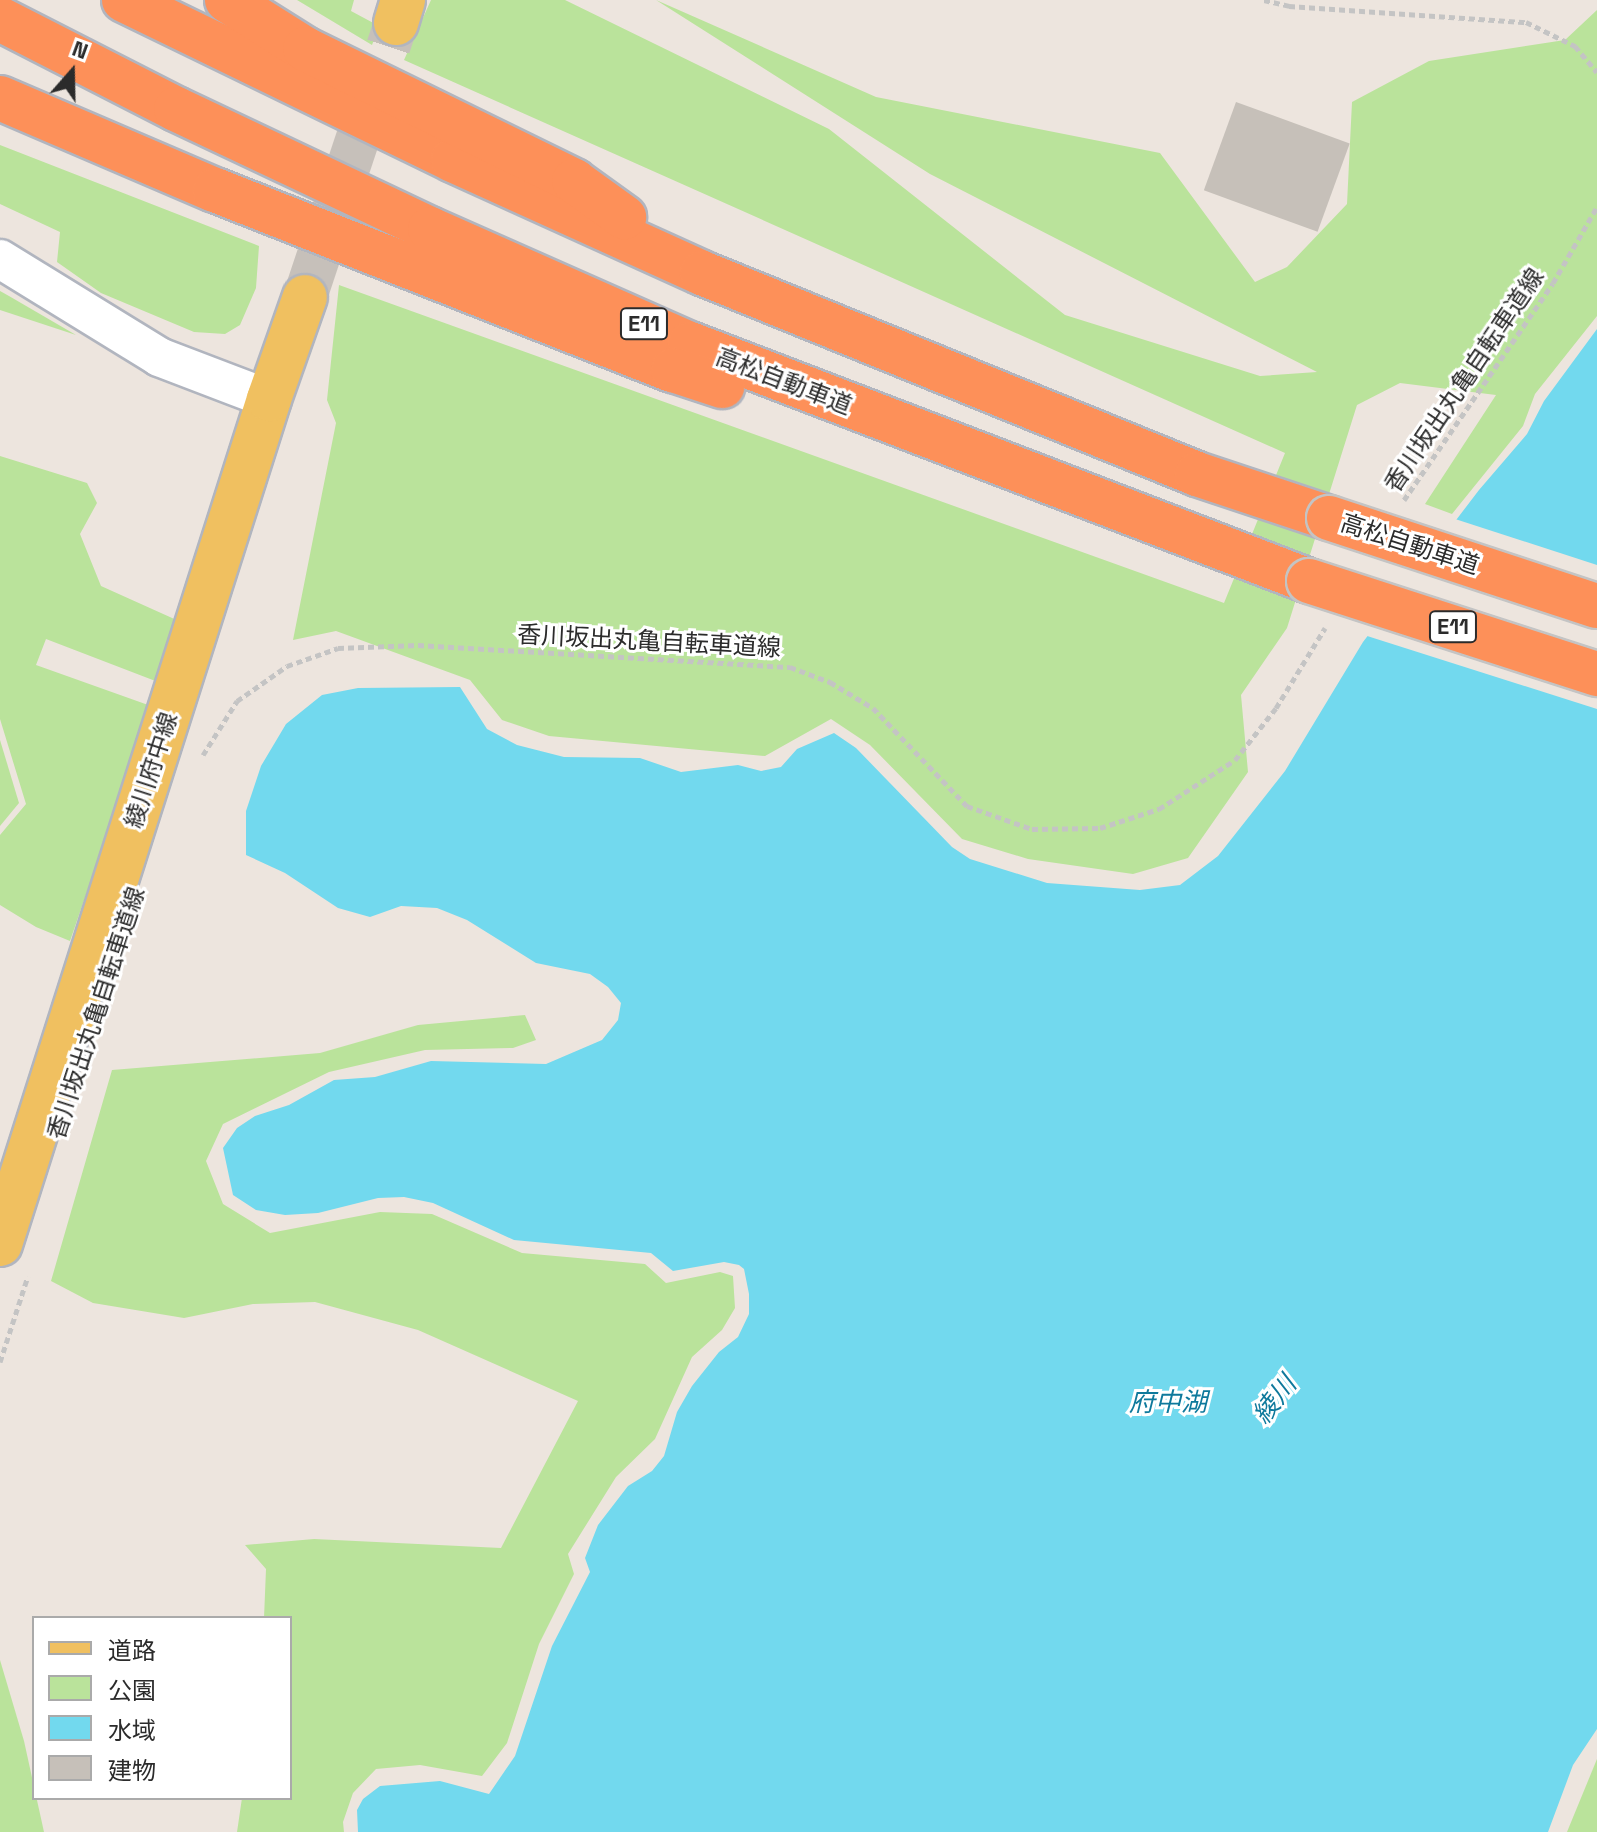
<!DOCTYPE html>
<html>
<head>
<meta charset="utf-8">
<style>
  body { margin:0 }
  #map { position:relative; width:1597px; height:1832px; overflow:hidden; background:#ede5de; font-family:"Space Grotesk","Noto Sans JP",sans-serif }
  div>[style] { position:absolute }
  .green>* { inset:0; background:#bae39b }
  .water>* { inset:0; background:#72d9ee }
  .pier>* { inset:0; background:#ede5de }
  .building>* { inset:0; background:#c6c0b9; transform-origin:0 0 }
  .major-tunnel>* { height:44px; margin-top:-22px; transform-origin:0; background:repeating-linear-gradient(90deg,#c6c0ba 0 44px,transparent 0 66px) }
  .path>* { height:5px; margin-top:-2.5px; transform-origin:0; background:repeating-linear-gradient(90deg,#c4c4c4 0 6px,transparent 0 10px) }
  .roads { filter:drop-shadow(2px 0 #b1b5bf) drop-shadow(-2px 0 #b1b5bf) drop-shadow(0 2px #b1b5bf) drop-shadow(0 -2px #b1b5bf) }
  .minor>* { height:38px; margin:-19px; padding:0 19px; transform-origin:19px; border-radius:19px; background:#fff }
  .major>* { height:44px; margin:-22px; padding:0 22px; transform-origin:22px; border-radius:22px; background:#f0c060 }
  .highway>* { height:44px; margin:-22px; padding:0 22px; transform-origin:22px; border-radius:22px; background:#fd9059 }
  .bridges { filter:drop-shadow(2px 0 #c4c4c4) drop-shadow(-2px 0 #c4c4c4) drop-shadow(0 2px #c4c4c4) drop-shadow(0 -2px #c4c4c4) }
  .highway-bridge>* { height:44px; margin:-22px; padding:0 22px; transform-origin:22px; border-radius:22px; background:#fd9059 }
  span { translate:-50% -50%; white-space:nowrap; text-align:center; line-height:1.15; -webkit-text-stroke:6px #fff; paint-order:stroke }
  .shield-label span { padding:2px 6px; background:#fff; border:2px solid; border-radius:6px; -webkit-text-stroke-width:0 }
  .shield-label { font-size:22px; color:#2b2b2b; font-weight:700 }
  .street-label { font-size:24px; color:#2b2b2b }
  .water-label { font-size:26px; color:#0e799c; font-style:italic }
  .legend { position:absolute; left:32px; top:1616px; width:260px; height:184px; box-sizing:border-box; background:#fff; border:2px solid #aaa; margin:0; padding:10px 14px; list-style:none; font-size:24px; color:#2b2b2b }
  .legend li { display:flex; align-items:center; gap:16px; height:40px }
  .legend b { width:40px; border:2px solid #aaa }
  .north { position:absolute; left:32px; top:32px; width:80px; height:80px; -webkit-text-stroke:6px #fff; paint-order:stroke; rotate:20deg; font-size:22px; font-weight:700; line-height:32px; text-align:center; color:#2b2b2b }
  .north::after { content:''; display:block; margin:auto; width:28px; height:36px; background:#2b2b2b; clip-path:polygon(50% 0,100% 100%,50% 72%,0 100%) }
</style>
</head>
<body>
<div id="map">
  <div class="green">
    <i style="clip-path:polygon(297px 0,354px 0,351px 11px,379px 26px,372px 45px)"></i>
    <i style="clip-path:polygon(431px 0,565px 0,829px 129px,1065px 315px,1260px 376px,1317px 372px,930px 174px,656px 0,876px 97px,1160px 153px,1255px 282px,1287px 267px,1347px 204px,1352px 102px,1429px 61px,1565px 40px,1597px 10px,1597px 316px,1535px 394px,1523px 426px,1452px 514px,1425px 504px,1496px 395px,1400px 383px,1357px 405px,1287px 628px,1241px 695px,1248px 772px,1188px 858px,1133px 874px,1028px 859px,962px 839px,870px 745px,831px 719px,765px 756px,549px 736px,502px 720px,470px 680px,336px 631px,293px 640px,336px 423px,327px 400px,339px 285px,1224px 603px,1285px 453px,404px 60px)"></i>
    <i style="clip-path:polygon(0 145px,259px 246px,256px 288px,240px 325px,225px 334px,194px 332px,101px 293px,57px 262px,60px 232px,0 204px)"></i>
    <i style="clip-path:polygon(0 291px,9px 296px,76px 335px,0 310px)"></i>
    <i style="clip-path:polygon(0 456px,87px 483px,97px 503px,80px 534px,101px 586px,181px 622px,158px 682px,46px 639px,36px 665px,151px 706px,70px 941px,36px 927px,0 905px,0 835px,26px 804px,0 719px)"></i>
    <i style="clip-path:polygon(0 740px,19px 803px,0 826px)"></i>
    <i style="clip-path:polygon(525px 1015px,536px 1040px,513px 1048px,425px 1050px,329px 1072px,223px 1124px,206px 1161px,223px 1204px,270px 1233px,380px 1212px,432px 1214px,522px 1253px,645px 1264px,666px 1283px,720px 1272px,733px 1276px,735px 1308px,722px 1330px,692px 1357px,655px 1439px,616px 1477px,568px 1554px,574px 1574px,539px 1644px,507px 1743px,482px 1776px,420px 1765px,376px 1769px,353px 1793px,343px 1822px,344px 1832px,237px 1832px,242px 1798px,290px 1798px,290px 1618px,264px 1618px,266px 1569px,245px 1545px,314px 1539px,501px 1548px,578px 1401px,418px 1330px,315px 1302px,253px 1304px,184px 1318px,93px 1303px,51px 1281px,112px 1070px,320px 1053px,418px 1025px)"></i>
    <i style="clip-path:polygon(0 1660px,24px 1741px,44px 1832px,0 1832px)"></i>
    <i style="clip-path:polygon(1597px 1759px,1597px 1832px,1567px 1832px)"></i>
  </div>
  <div class="water">
    <i style="clip-path:polygon(1597px 329px,1597px 1729px,1573px 1765px,1548px 1832px,358px 1832px,357px 1810px,363px 1799px,380px 1786px,440px 1781px,489px 1794px,515px 1756px,552px 1646px,590px 1572px,585px 1558px,598px 1525px,628px 1486px,652px 1471px,664px 1456px,677px 1412px,692px 1386px,719px 1352px,738px 1337px,749px 1314px,749px 1294px,744px 1269px,739px 1265px,724px 1262px,673px 1271px,651px 1253px,514px 1240px,433px 1203px,404px 1197px,378px 1198px,318px 1213px,285px 1215px,256px 1210px,233px 1195px,223px 1148px,237px 1128px,255px 1116px,289px 1105px,334px 1080px,375px 1077px,431px 1061px,546px 1064px,602px 1040px,618px 1020px,621px 1003px,608px 987px,590px 974px,536px 963px,467px 920px,437px 908px,401px 906px,370px 917px,338px 908px,285px 873px,246px 855px,246px 811px,261px 766px,286px 724px,322px 695px,358px 688px,460px 687px,487px 729px,517px 745px,564px 757px,640px 758px,681px 772px,738px 765px,761px 771px,781px 767px,797px 749px,834px 733px,856px 748px,952px 847px,970px 859px,1047px 883px,1140px 890px,1180px 885px,1218px 856px,1285px 771px,1363px 642px,1479px 490px,1527px 434px,1544px 401px)"></i>
  </div>
  <div class="pier">
    <i style="clip-path:polygon(1452px 518px,1597px 565px,1597px 709px,1364px 635px)"></i>
  </div>
  <div class="building">
    <i style="left:1236px;top:102px;width:121px;height:94px;rotate:20deg"></i>
  </div>
  <div class="major-tunnel">
    <i style="left:305px;top:297px;width:289px;rotate:-71.6deg"></i>
  </div>
  <div class="path">
    <i style="left:1264px;top:0;width:26px;rotate:13deg"></i>
    <i style="left:1289px;top:6px;width:238px;rotate:3.9deg"></i>
    <i style="left:1526px;top:22px;width:55px;rotate:26.1deg"></i>
    <i style="left:1575px;top:46px;width:34px;rotate:50deg"></i>
    <i style="left:1404px;top:500px;width:263px;rotate:-55.5deg"></i>
    <i style="left:1553px;top:283px;width:88px;rotate:-59.9deg"></i>
    <i style="left:203px;top:755px;width:64px;rotate:-57.8deg"></i>
    <i style="left:237px;top:701px;width:61px;rotate:-35deg"></i>
    <i style="left:287px;top:666px;width:54px;rotate:-19.4deg"></i>
    <i style="left:338px;top:648px;width:80px;rotate:-2.1deg"></i>
    <i style="left:418px;top:645px;width:373px;rotate:3.4deg"></i>
    <i style="left:790px;top:667px;width:43px;rotate:20.6deg"></i>
    <i style="left:830px;top:682px;width:50px;rotate:31.2deg"></i>
    <i style="left:873px;top:708px;width:136px;rotate:46.2deg"></i>
    <i style="left:967px;top:806px;width:69px;rotate:19.5deg"></i>
    <i style="left:1032px;top:829px;width:68px;rotate:-0.8deg"></i>
    <i style="left:1100px;top:828px;width:62px;rotate:-17.9deg"></i>
    <i style="left:1159px;top:809px;width:90px;rotate:-32.8deg"></i>
    <i style="left:1235px;top:760px;width:66px;rotate:-51.7deg"></i>
    <i style="left:1276px;top:708px;width:94px;rotate:-58.5deg"></i>
    <i style="left:0;top:1362px;width:90px;rotate:-72deg"></i>
  </div>
  <div class="roads">
    <div class="minor">
      <i style="left:0;top:259px;width:187px;rotate:31.6deg"></i>
      <i style="left:159px;top:357px;width:118px;rotate:20.9deg"></i>
    </div>
    <div class="major">
      <i style="left:396px;top:23px;width:24px;rotate:-73deg"></i>
      <i style="left:0;top:1244px;width:887px;rotate:-72.34deg"></i>
      <i style="left:269px;top:399px;width:108px;rotate:-70.6deg"></i>
    </div>
    <div class="highway">
      <i style="left:124px;top:0;width:366px;rotate:25.9deg"></i>
      <i style="left:453px;top:160px;width:273px;rotate:24.4deg"></i>
      <i style="left:702px;top:273px;width:534px;rotate:22.1deg"></i>
      <i style="left:1197px;top:474px;width:139px;rotate:18.4deg"></i>
      <i style="left:227px;top:0;width:92px;rotate:32.1deg"></i>
      <i style="left:305px;top:49px;width:300px;rotate:26.1deg"></i>
      <i style="left:574px;top:181px;width:62px;rotate:35.8deg"></i>
      <i style="left:0;top:19px;width:198px;rotate:27.1deg"></i>
      <i style="left:176px;top:109px;width:281px;rotate:25.3deg"></i>
      <i style="left:430px;top:229px;width:284px;rotate:23.9deg"></i>
      <i style="left:690px;top:344px;width:663px;rotate:20.95deg"></i>
      <i style="left:0;top:98px;width:234px;rotate:23.2deg"></i>
      <i style="left:215px;top:190px;width:492px;rotate:21.5deg"></i>
      <i style="left:673px;top:370px;width:52px;rotate:18.1deg"></i>
    </div>
  </div>
  <div class="bridges">
    <div class="highway-bridge">
      <i style="left:1329px;top:518px;width:282px;rotate:18.2deg"></i>
      <i style="left:1309px;top:581px;width:303px;rotate:17.9deg"></i>
    </div>
  </div>
  <div class="shield-label">
    <span style="left:644px;top:324px">E11</span>
    <span style="left:1453px;top:627px">E11</span>
  </div>
  <div class="street-label">
    <span style="left:1464px;top:380px;rotate:-56deg">香川坂出丸亀自転車道線</span>
    <span style="left:784px;top:381px;rotate:21deg">高松自動車道</span>
    <span style="left:1410px;top:544px;rotate:18deg">高松自動車道</span>
    <span style="left:649px;top:641px;rotate:3deg">香川坂出丸亀自転車道線</span>
    <span style="left:151px;top:770px;rotate:-72deg">綾川府中線</span>
    <span style="left:96px;top:1013px;rotate:-72deg">香川坂出丸亀自転車道線</span>
  </div>
  <div class="water-label">
    <span style="left:1275px;top:1400px;rotate:-52deg">綾川</span>
    <span style="left:1168px;top:1403px">府中湖</span>
  </div>
  <ul class="legend">
  <li><b style="height:10px;background:#f0c060"></b>道路</li>
  <li><b style="height:22px;background:#bae39b"></b>公園</li>
  <li><b style="height:22px;background:#72d9ee"></b>水域</li>
  <li><b style="height:22px;background:#c6c0b9"></b>建物</li>
  </ul>
  <div class="north">N</div>
</div>
</body>
</html>
